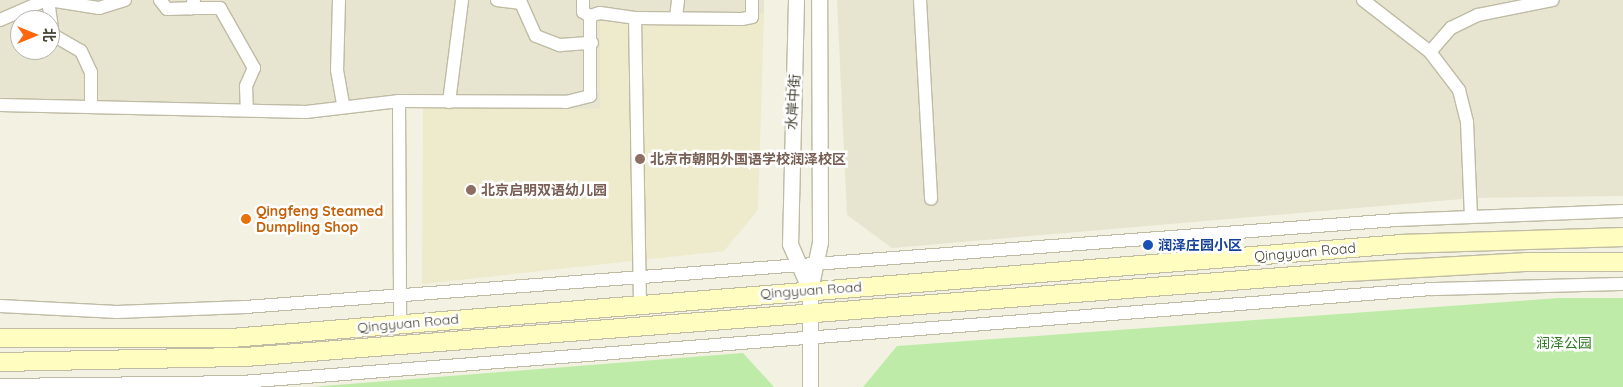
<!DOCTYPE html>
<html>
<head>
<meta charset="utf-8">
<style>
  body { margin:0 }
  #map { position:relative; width:1623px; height:387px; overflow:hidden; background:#f3f1e2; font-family:Quicksand,"Noto Sans SC",sans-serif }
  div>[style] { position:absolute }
  .residential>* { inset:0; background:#e7e5d0 }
  .education>* { inset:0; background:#edebcb }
  .green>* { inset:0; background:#beeba7 }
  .roads { filter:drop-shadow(1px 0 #bfbba4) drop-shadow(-1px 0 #bfbba4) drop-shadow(0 1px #bfbba4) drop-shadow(0 -1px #bfbba4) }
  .minor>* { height:12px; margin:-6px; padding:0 6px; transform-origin:6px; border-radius:6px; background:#fff }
  .tertiary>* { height:15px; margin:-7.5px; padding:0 7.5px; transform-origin:7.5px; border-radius:7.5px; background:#fff }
  .secondary>* { height:18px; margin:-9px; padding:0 9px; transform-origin:9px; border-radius:9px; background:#fffdc0 }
  .dots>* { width:14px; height:14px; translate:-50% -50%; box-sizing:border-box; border:2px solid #fff; border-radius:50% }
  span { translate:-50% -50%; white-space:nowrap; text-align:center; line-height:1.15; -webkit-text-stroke:5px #fff; paint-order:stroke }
  .street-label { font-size:14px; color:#454232 }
  .education-label { font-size:14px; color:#785e54; font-weight:700 }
  .left { translate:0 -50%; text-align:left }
  .food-label { font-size:14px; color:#c56008; font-weight:700 }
  .transit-label { font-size:14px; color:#164399; font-weight:700 }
  .park-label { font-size:14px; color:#307b22 }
  .north { position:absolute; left:10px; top:10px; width:50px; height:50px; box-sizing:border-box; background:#fff; border:1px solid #b5b3ad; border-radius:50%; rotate:90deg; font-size:14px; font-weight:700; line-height:20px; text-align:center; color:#454232 }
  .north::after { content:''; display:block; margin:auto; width:18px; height:22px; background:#ff660d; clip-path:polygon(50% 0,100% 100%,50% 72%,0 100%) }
</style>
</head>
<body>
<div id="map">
  <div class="residential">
    <i style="clip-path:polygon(evenodd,0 0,764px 0,764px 14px,600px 18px,601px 109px,0 106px,0 0,20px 20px,50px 20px,50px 50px,20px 50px,20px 20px)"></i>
    <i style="clip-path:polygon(837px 0,1623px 0,1623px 196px,1474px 198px,892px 248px,847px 215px)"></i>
  </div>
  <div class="education">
    <i style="clip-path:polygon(764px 14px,758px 210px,724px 251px,422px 284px,423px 108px,600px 109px,600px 18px)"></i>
  </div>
  <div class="green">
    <i style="clip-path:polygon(1560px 298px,1623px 298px,1623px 387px,863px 387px,897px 346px)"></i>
    <i style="clip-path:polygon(743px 353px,774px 387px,311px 387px)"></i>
  </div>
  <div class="roads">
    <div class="minor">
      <i style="left:48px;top:0;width:35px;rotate:82deg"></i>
      <i style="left:53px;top:35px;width:32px;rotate:30deg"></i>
      <i style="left:81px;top:51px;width:23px;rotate:65deg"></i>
      <i style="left:91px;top:72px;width:34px;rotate:90deg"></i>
      <i style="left:49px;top:0;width:51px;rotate:9.1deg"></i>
      <i style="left:99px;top:8px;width:27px;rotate:-17deg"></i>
      <i style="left:160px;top:0;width:11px;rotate:52deg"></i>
      <i style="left:167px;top:9px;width:24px;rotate:-2deg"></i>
      <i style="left:194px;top:0;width:9px;rotate:111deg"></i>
      <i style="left:191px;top:8px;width:29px"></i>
      <i style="left:220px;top:8px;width:69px;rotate:60.5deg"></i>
      <i style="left:254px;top:68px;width:20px;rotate:114deg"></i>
      <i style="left:246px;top:86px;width:23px;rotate:88deg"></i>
      <i style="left:339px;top:0;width:70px;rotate:91.6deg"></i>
      <i style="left:337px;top:70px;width:36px;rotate:80deg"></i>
      <i style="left:497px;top:0;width:24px;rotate:7deg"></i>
      <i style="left:521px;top:3px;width:36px;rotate:66deg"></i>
      <i style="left:536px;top:36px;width:26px;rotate:21deg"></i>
      <i style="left:560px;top:45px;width:32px;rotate:-4deg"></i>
      <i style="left:583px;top:0;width:12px;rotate:90deg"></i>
      <i style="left:583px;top:12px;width:8px;rotate:30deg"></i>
      <i style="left:920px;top:0;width:199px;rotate:86.8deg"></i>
      <i style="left:1363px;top:0;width:85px;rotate:37.8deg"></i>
      <i style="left:1430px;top:52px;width:48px;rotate:52.7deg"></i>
      <i style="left:1459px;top:90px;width:33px;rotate:76deg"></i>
      <i style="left:1467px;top:122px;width:94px;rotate:87.6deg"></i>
      <i style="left:676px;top:17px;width:17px;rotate:-83deg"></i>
      <i style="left:0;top:20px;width:50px;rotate:-23.5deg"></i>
      <i style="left:1430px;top:52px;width:32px;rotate:-49deg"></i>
      <i style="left:1451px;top:28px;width:30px;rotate:-26deg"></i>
      <i style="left:1478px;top:15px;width:76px;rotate:-11.3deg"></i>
      <i style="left:399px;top:101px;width:223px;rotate:89.7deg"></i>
      <i style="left:449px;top:102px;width:103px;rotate:-82.7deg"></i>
      <i style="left:0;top:105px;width:306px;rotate:1.3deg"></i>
      <i style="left:306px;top:112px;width:94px;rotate:-6.7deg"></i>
      <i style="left:399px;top:101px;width:167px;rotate:0.3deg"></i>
      <i style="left:566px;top:102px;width:25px;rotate:-14deg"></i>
      <i style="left:590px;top:96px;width:80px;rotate:-90deg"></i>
      <i style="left:590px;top:16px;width:10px;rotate:-17deg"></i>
      <i style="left:600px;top:13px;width:35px;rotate:8deg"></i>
      <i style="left:640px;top:303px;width:285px;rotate:-91deg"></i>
      <i style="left:635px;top:18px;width:107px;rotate:0.5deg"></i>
      <i style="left:742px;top:19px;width:10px;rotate:-11deg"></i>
      <i style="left:752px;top:17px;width:17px;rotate:-90deg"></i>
      <i style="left:0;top:306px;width:117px;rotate:2.9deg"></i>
      <i style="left:117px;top:312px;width:128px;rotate:-2.2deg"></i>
      <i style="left:245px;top:307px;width:1154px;rotate:-4.32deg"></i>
      <i style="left:1396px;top:220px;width:227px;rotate:-2.3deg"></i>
      <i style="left:0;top:385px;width:242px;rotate:-0.7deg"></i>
      <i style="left:242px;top:382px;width:1194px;rotate:-4.47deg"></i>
      <i style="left:1432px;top:289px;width:191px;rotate:-1.5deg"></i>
    </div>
    <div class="tertiary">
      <i style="left:796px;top:0;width:244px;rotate:91.4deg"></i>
      <i style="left:790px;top:244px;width:50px;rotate:66.5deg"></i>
      <i style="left:810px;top:387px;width:97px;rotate:-90deg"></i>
      <i style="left:810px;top:290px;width:49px;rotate:-78.2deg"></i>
      <i style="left:820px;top:242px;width:242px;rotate:-90.2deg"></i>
    </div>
    <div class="secondary">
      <i style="left:0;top:338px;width:231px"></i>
      <i style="left:231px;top:338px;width:1174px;rotate:-4.59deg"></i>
      <i style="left:1401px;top:244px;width:222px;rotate:-1.8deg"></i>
      <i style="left:0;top:362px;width:245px;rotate:-1.2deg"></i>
      <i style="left:245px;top:357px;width:1106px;rotate:-4.41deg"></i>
      <i style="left:1348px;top:272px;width:177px;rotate:-3.2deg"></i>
      <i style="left:1525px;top:262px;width:98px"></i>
    </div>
  </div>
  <div class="dots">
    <i style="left:640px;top:159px;background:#8d6e63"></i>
    <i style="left:471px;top:190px;background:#8d6e63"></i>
    <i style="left:246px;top:219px;background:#e8710a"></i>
    <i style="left:1148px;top:245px;background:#1a4fb4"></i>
  </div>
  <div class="street-label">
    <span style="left:793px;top:102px;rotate:-86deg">水岸中街</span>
    <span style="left:1305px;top:252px;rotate:-5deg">Qingyuan Road</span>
    <span style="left:811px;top:290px;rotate:-4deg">Qingyuan Road</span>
    <span style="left:408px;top:323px;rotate:-5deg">Qingyuan Road</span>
  </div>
  <div class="education-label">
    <span class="left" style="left:650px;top:159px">北京市朝阳外国语学校润泽校区</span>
    <span class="left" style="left:481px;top:190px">北京启明双语幼儿园</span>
  </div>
  <div class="food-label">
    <span class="left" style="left:256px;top:219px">Qingfeng Steamed<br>Dumpling Shop</span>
  </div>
  <div class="transit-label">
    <span class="left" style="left:1158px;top:245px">润泽庄园小区</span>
  </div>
  <div class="park-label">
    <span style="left:1564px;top:343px">润泽公园</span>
  </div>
  <div class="north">北</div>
</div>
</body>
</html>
